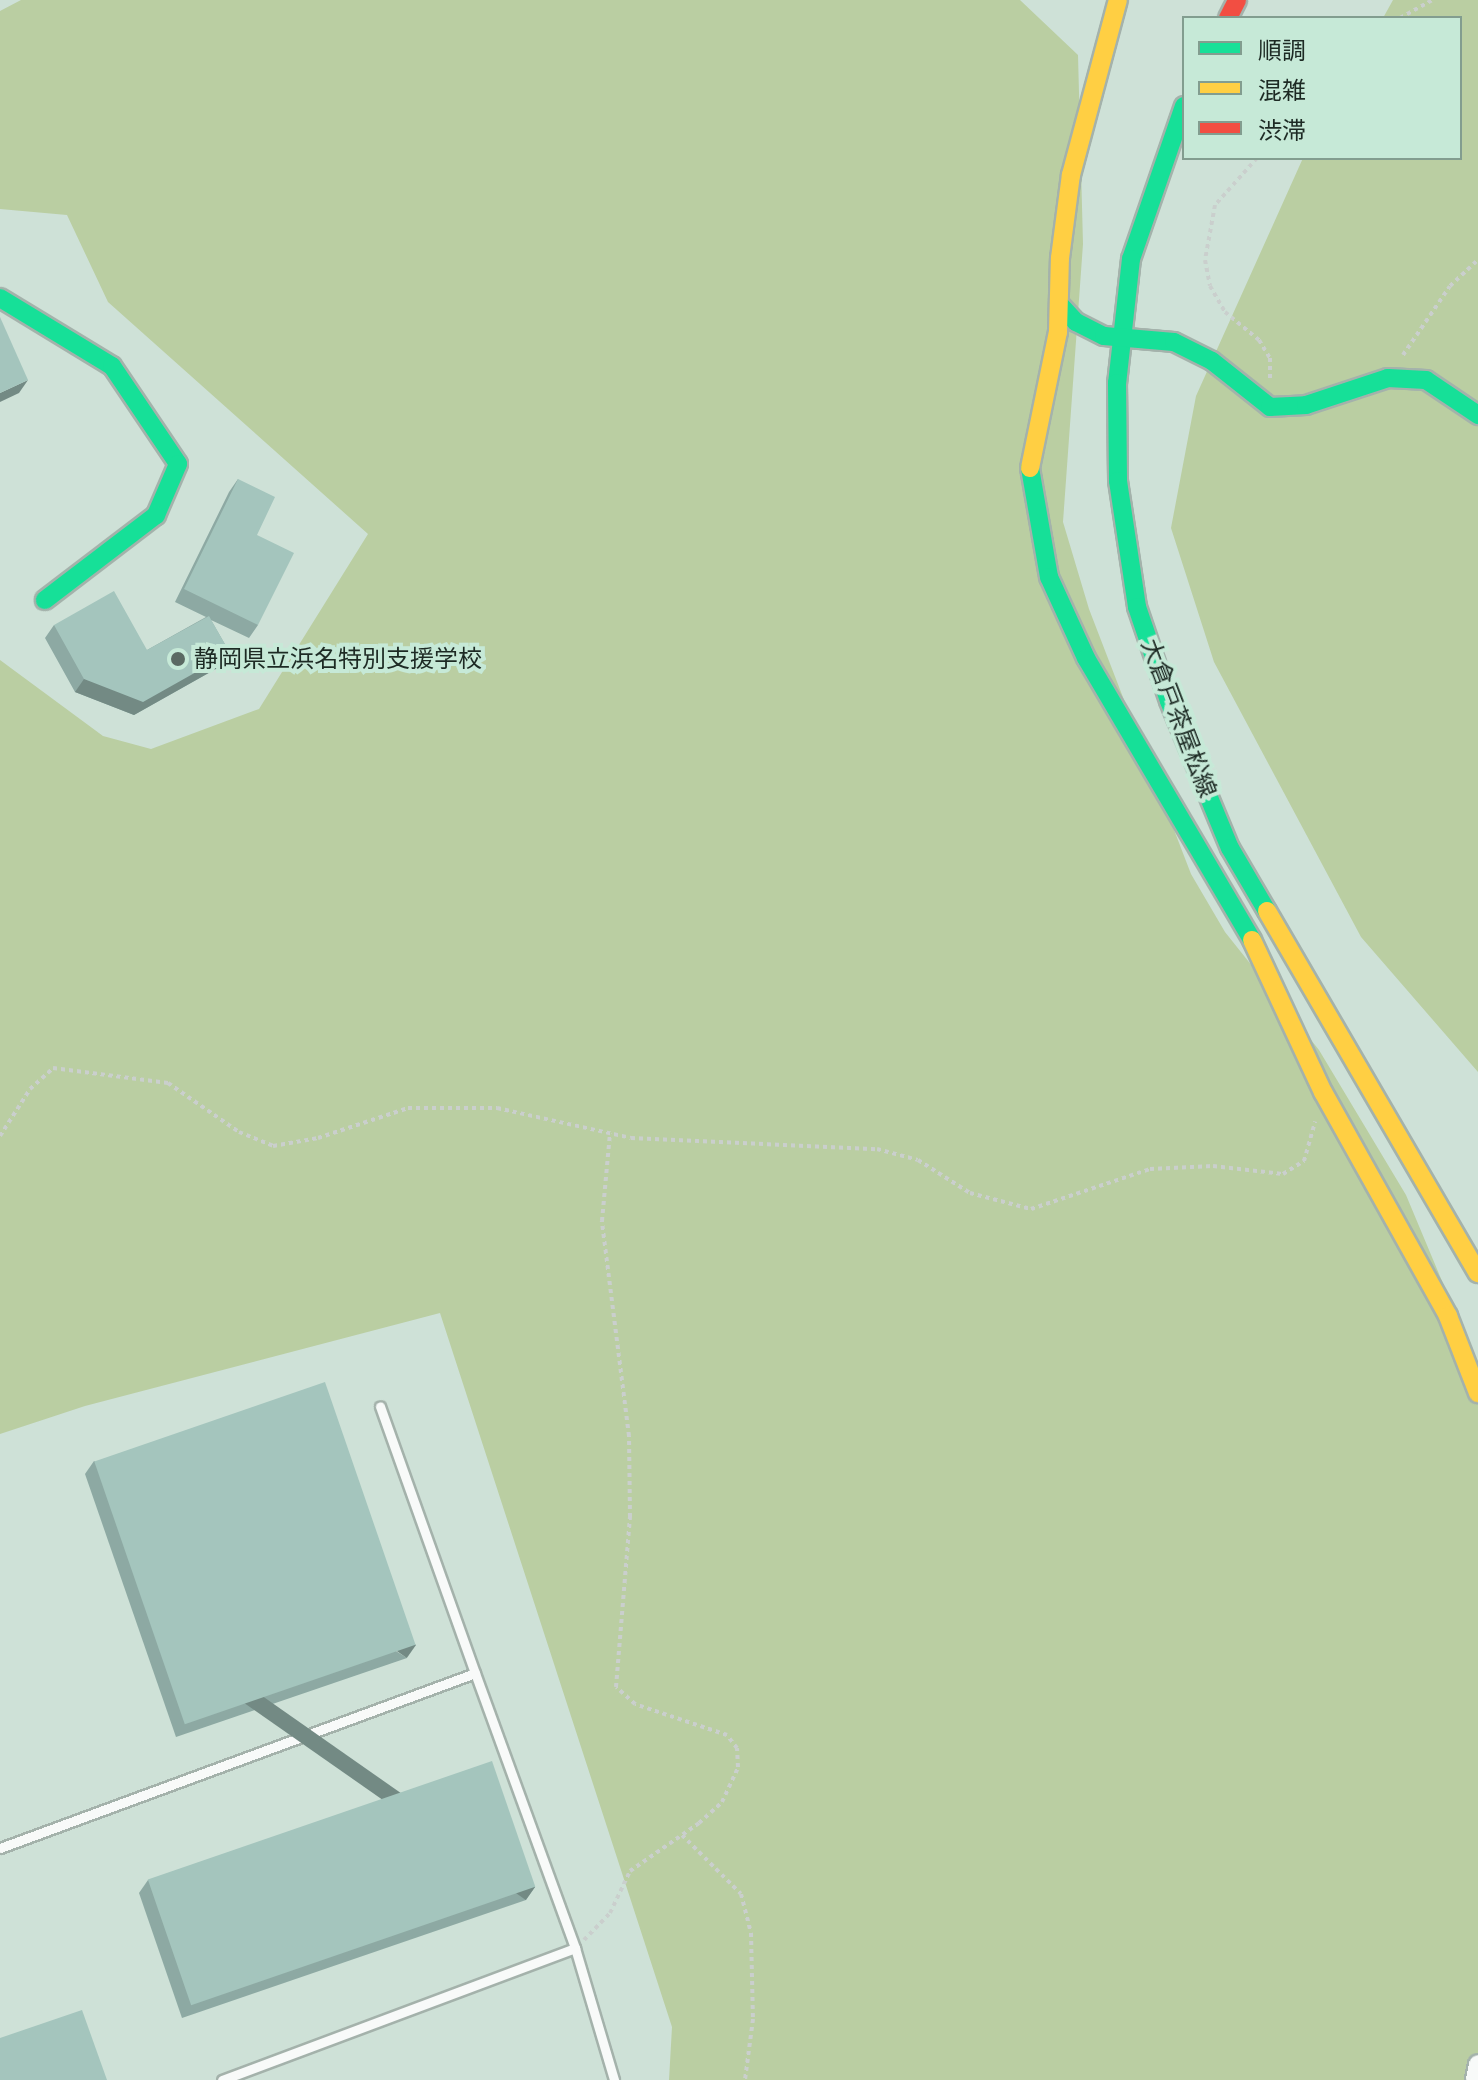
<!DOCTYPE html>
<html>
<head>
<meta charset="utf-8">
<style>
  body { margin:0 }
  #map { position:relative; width:1478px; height:2080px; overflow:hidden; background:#cee1d7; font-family:"Public Sans","Noto Sans JP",sans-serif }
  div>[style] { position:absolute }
  .green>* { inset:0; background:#bacea2 }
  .path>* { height:4px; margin-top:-2px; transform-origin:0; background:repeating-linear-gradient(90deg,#cacfcd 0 4px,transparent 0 8px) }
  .roads { filter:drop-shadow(2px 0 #a4b2ab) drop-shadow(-2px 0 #a4b2ab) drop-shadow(0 2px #a4b2ab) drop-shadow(0 -2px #a4b2ab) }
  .lane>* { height:9px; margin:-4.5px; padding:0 4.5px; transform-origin:4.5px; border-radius:4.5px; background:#f8faf9 }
  .street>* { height:18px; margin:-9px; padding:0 9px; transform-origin:9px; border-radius:9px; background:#f8faf9 }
  .fast>* { height:18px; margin:-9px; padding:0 9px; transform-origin:9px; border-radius:9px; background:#16e098 }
  .slow>* { height:18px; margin:-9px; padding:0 9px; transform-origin:9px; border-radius:9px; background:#ffcf43 }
  .jam>* { height:18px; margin:-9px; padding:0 9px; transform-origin:9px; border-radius:9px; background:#f24e42 }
  .wall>* { inset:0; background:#8da9a3 }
  .shaded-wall>* { inset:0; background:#738a84; transform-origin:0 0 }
  .building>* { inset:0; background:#a4c5bd; transform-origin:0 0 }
  .dots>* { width:22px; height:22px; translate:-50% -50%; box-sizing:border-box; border:4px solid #c6e9d7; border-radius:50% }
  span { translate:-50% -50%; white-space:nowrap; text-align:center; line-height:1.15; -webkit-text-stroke:8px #c6e9d7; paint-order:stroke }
  .poi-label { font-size:24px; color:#1d2a24 }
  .left { translate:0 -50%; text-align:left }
  .street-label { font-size:24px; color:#1d2a24 }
  .legend { position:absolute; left:1182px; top:16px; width:280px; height:144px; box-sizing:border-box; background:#c6e9d7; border:2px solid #829d8f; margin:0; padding:10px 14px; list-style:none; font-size:24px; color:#1d2a24 }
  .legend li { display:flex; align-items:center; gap:16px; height:40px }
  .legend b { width:40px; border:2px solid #829d8f }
</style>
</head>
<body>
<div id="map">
  <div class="green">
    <i style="clip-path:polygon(21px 0,1020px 0,1078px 55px,1083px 244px,1063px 522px,1089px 609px,1191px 874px,1225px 932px,1319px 1050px,1406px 1195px,1478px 1367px,1478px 2080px,669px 2080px,672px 2027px,440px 1313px,85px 1406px,0 1434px,0 660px,103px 736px,151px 749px,259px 709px,368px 534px,108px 302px,67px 215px,0 209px,0 11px)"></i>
    <i style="clip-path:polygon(1393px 0,1478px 0,1478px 1072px,1361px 937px,1214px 662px,1171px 528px,1196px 396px,1303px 158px,1460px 158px,1460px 18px,1383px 18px)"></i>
  </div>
  <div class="path">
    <i style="left:1400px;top:18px;width:38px;rotate:-29deg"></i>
    <i style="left:1257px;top:158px;width:63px;rotate:131.8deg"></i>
    <i style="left:1215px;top:205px;width:56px;rotate:100.3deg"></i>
    <i style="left:1205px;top:260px;width:26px;rotate:79deg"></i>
    <i style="left:1210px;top:286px;width:30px;rotate:60deg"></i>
    <i style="left:1225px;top:312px;width:44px;rotate:39.5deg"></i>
    <i style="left:1259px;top:340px;width:21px;rotate:59deg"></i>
    <i style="left:1270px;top:358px;width:20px;rotate:90deg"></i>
    <i style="left:1403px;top:355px;width:83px;rotate:-55.7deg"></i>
    <i style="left:1450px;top:286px;width:38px;rotate:-43deg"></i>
    <i style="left:0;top:1136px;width:56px;rotate:-57.4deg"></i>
    <i style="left:30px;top:1089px;width:31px;rotate:-42deg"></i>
    <i style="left:53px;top:1068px;width:116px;rotate:7.4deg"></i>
    <i style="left:168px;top:1083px;width:86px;rotate:34.6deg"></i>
    <i style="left:239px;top:1132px;width:37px;rotate:22deg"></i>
    <i style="left:273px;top:1146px;width:46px;rotate:-10.1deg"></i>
    <i style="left:318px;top:1138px;width:95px;rotate:-18.4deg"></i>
    <i style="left:408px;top:1108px;width:89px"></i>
    <i style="left:497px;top:1108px;width:137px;rotate:12.6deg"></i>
    <i style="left:631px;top:1138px;width:246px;rotate:2.6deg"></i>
    <i style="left:877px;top:1149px;width:42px;rotate:15deg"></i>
    <i style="left:918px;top:1160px;width:62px;rotate:32.4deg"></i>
    <i style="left:970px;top:1193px;width:63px;rotate:14.7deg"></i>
    <i style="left:1031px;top:1209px;width:126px;rotate:-18.6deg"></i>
    <i style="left:1150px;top:1169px;width:63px;rotate:-2.7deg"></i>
    <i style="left:1213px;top:1166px;width:70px;rotate:6.5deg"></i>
    <i style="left:1283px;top:1174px;width:25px;rotate:-32deg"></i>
    <i style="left:1304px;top:1161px;width:41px;rotate:-74.2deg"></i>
    <i style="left:682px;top:1835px;width:83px;rotate:45deg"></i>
    <i style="left:741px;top:1894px;width:40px;rotate:75.6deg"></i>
    <i style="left:751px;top:1933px;width:86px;rotate:88.7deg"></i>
    <i style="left:753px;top:2019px;width:62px;rotate:97.5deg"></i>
    <i style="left:584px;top:1940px;width:37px;rotate:-46deg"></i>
    <i style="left:610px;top:1913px;width:47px;rotate:-64.5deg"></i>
    <i style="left:630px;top:1871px;width:84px;rotate:-34.8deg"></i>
    <i style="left:699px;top:1823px;width:31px;rotate:-42deg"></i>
    <i style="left:722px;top:1802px;width:38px;rotate:-65deg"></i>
    <i style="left:738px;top:1767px;width:19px;rotate:-93deg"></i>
    <i style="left:737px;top:1748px;width:16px;rotate:-128deg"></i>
    <i style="left:727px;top:1735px;width:97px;rotate:-161.4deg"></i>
    <i style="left:635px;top:1704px;width:25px;rotate:-138deg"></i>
    <i style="left:616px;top:1687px;width:171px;rotate:-85.3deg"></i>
    <i style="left:630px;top:1517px;width:81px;rotate:-90.7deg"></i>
    <i style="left:629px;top:1436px;width:217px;rotate:-97.2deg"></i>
    <i style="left:602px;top:1221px;width:88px;rotate:-84.8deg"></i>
  </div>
  <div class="roads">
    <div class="lane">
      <i style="left:475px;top:1673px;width:293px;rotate:70deg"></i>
      <i style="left:575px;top:1948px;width:138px;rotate:73.5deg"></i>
      <i style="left:0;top:1848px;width:506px;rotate:-20.22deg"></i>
      <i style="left:475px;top:1673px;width:283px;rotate:-109.6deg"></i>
      <i style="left:222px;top:2080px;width:377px;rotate:-20.5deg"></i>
    </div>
    <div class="street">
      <i style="left:1475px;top:2080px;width:16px;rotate:-79deg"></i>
    </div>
    <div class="fast">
      <i style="left:1184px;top:106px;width:162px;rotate:109.1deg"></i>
      <i style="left:1131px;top:259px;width:125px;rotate:96.4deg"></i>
      <i style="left:1117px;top:383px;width:98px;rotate:89.4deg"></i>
      <i style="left:1118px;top:481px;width:127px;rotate:81.4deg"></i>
      <i style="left:1137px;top:607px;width:99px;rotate:71.2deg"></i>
      <i style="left:1169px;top:701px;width:159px;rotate:67.5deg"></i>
      <i style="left:1230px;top:848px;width:73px;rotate:59.6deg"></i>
      <i style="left:0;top:298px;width:131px;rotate:31.3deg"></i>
      <i style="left:112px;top:366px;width:118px;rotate:56deg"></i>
      <i style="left:178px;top:464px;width:56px;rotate:113.3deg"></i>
      <i style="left:156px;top:515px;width:140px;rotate:142.6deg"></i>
      <i style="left:1061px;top:306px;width:22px;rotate:47deg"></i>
      <i style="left:1076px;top:322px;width:31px;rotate:27deg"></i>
      <i style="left:1104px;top:336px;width:70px;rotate:4.9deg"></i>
      <i style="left:1174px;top:342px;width:42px;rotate:26.6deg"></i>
      <i style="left:1212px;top:361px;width:74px;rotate:38.4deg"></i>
      <i style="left:1270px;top:407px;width:36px;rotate:-3deg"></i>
      <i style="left:1306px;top:405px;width:86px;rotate:-18.2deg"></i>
      <i style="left:1388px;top:378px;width:38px;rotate:3deg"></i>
      <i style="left:1426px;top:380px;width:63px;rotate:33.9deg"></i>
      <i style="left:1030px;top:468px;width:111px;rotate:80.1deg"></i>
      <i style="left:1049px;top:577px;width:89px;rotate:65.4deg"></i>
      <i style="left:1086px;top:658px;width:327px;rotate:59.5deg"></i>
    </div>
    <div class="slow">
      <i style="left:1030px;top:468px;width:139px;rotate:-78.4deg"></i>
      <i style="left:1058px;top:332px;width:74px;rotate:-88.5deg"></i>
      <i style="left:1060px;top:258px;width:84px;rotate:-82.5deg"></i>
      <i style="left:1071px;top:175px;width:181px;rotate:-75deg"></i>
      <i style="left:1267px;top:911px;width:419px;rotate:59.8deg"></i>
      <i style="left:1252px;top:940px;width:168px;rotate:65deg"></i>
      <i style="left:1323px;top:1092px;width:257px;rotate:60.8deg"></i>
      <i style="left:1448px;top:1316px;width:83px;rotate:68.7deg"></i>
    </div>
    <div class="jam">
      <i style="left:1228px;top:18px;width:20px;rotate:-63deg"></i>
    </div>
  </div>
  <div class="wall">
    <i style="clip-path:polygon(238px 479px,257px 535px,258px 625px,249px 638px,211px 620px,230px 653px,221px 666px,134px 715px,75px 692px,45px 638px,54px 625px,147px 650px,206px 617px,175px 602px,229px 492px)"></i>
    <i style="clip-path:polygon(94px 1461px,407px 1658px,176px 1737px,85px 1474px)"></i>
    <i style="clip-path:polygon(148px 1880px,535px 1887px,526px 1900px,182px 2018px,139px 1893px)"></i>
  </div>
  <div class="shaded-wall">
    <i style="clip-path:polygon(28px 380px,19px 393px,0 402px,0 393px)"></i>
    <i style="clip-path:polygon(230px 653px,221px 666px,134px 715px,75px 692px,84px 679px)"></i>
    <i style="left:416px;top:1645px;width:16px;height:244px;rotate:125deg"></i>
    <i style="left:535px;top:1887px;width:16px;height:363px;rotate:125deg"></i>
  </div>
  <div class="building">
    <i style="clip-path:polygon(0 317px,28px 380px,0 393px)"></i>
    <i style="clip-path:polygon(238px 479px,275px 497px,257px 535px,294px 553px,258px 625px,184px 589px)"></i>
    <i style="clip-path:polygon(114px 591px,147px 650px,209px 616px,230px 653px,143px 702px,84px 679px,54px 625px)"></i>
    <i style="left:325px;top:1382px;width:278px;height:244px;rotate:71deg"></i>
    <i style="left:492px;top:1761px;width:133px;height:364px;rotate:71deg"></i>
    <i style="clip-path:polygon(82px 2010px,107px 2080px,0 2080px,0 2038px)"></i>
  </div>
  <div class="dots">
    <i style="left:178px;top:659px;background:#5b6a63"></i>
  </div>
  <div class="poi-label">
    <span class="left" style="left:194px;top:659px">静岡県立浜名特別支援学校</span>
  </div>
  <div class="street-label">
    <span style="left:1179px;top:718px;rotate:69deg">大倉戸茶屋松線</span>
  </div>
  <ul class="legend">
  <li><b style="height:10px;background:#16e098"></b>順調</li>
  <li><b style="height:10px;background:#ffcf43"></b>混雑</li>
  <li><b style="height:10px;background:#f24e42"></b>渋滞</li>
  </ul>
</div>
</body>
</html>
